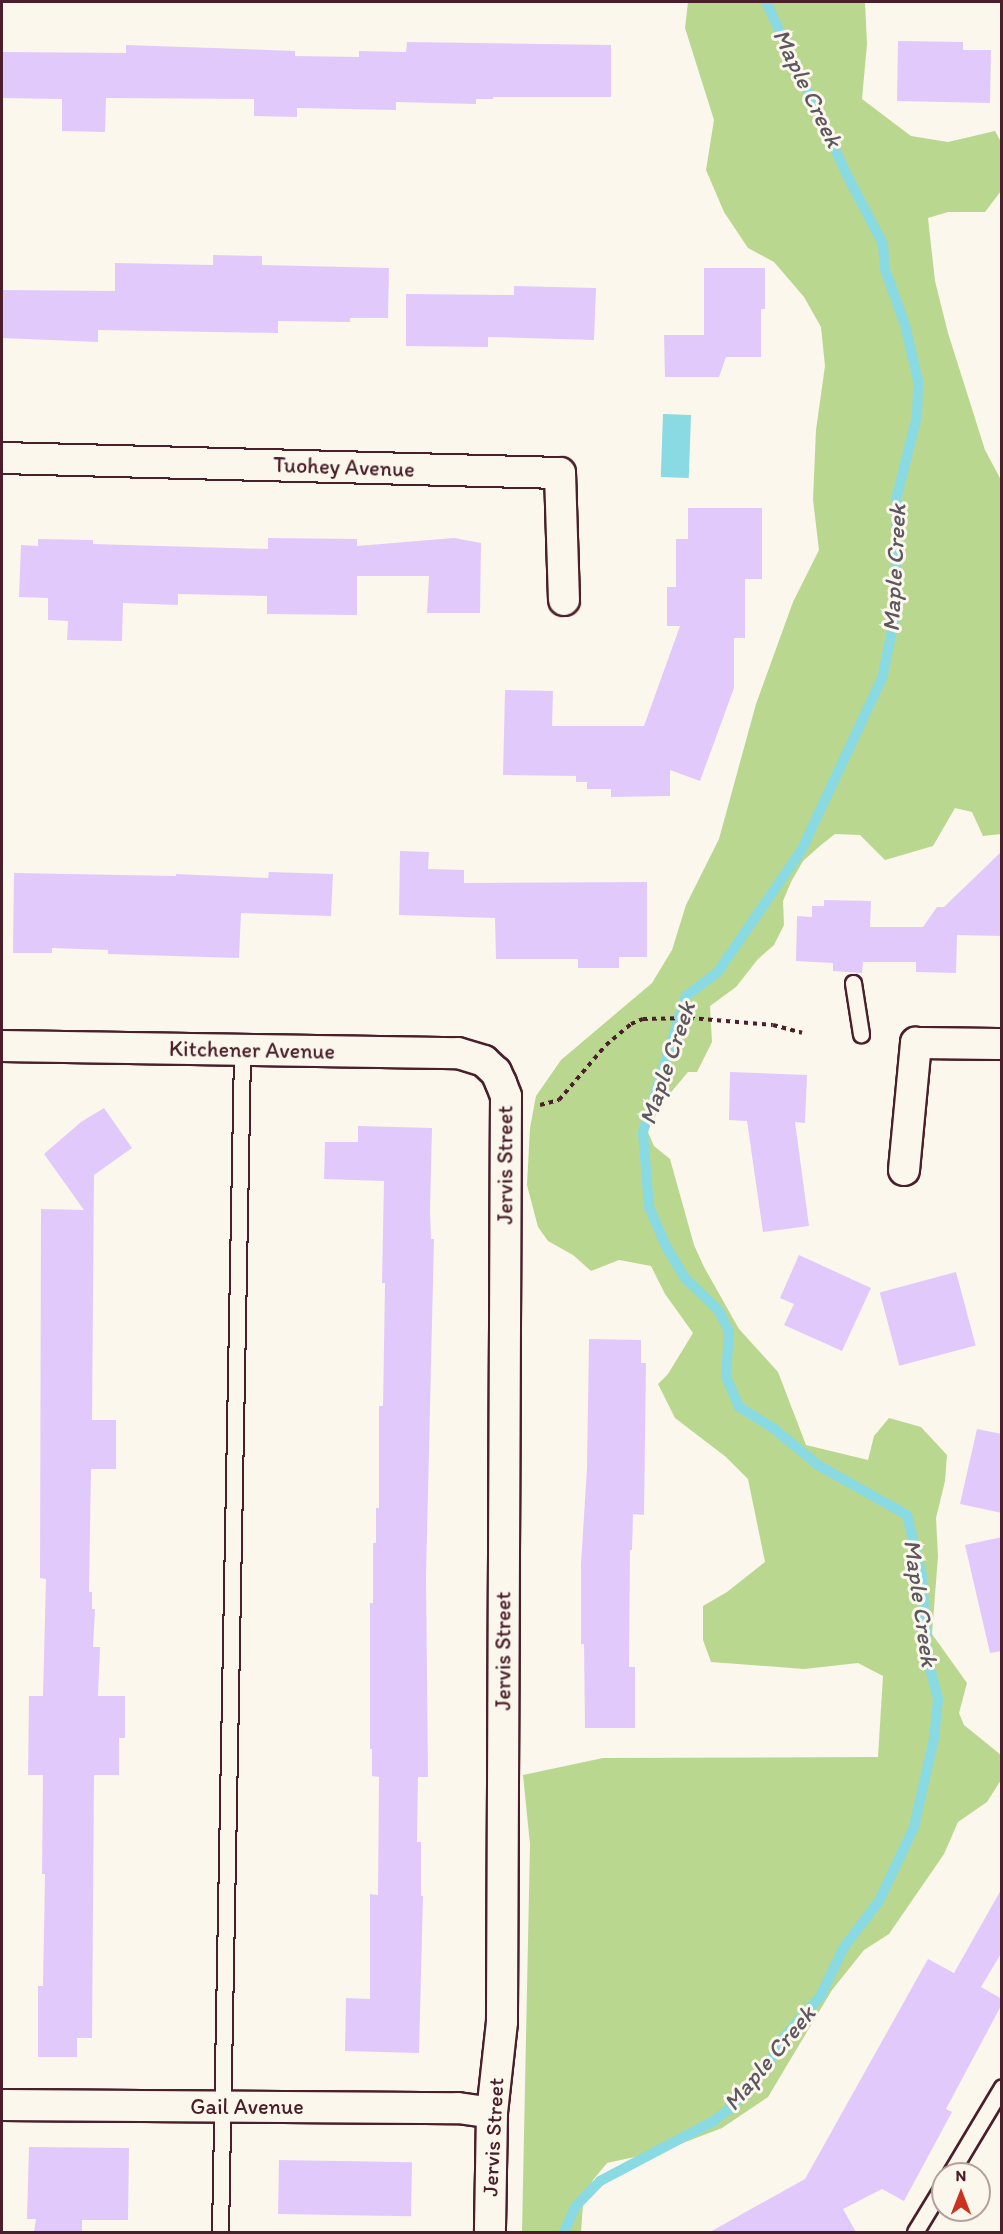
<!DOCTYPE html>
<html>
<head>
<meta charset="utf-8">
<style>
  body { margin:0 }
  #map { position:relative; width:1003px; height:2234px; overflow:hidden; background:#fbf7ec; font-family:Itim,sans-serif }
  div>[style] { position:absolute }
  .green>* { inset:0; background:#bad78f }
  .water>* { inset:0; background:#89dae2; transform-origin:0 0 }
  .stream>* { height:10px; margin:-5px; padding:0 5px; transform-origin:5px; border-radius:5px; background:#89dae2 }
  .building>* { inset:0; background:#e1cafb; transform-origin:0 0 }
  .path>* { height:4px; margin-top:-2px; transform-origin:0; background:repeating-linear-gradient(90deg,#4a1f2b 0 4.5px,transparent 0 9px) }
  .roads { filter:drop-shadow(2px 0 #4a1f2b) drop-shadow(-2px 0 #4a1f2b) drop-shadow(0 2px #4a1f2b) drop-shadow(0 -2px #4a1f2b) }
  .service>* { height:15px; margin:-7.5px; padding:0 7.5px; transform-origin:7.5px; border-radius:7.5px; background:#fbf7ec }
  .minor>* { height:30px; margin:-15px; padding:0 15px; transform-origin:15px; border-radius:15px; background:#fbf7ec }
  span { translate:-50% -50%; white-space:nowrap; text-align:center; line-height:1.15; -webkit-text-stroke:6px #fbf7ec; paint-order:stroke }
  .street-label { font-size:22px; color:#4a1f2b }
  .water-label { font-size:24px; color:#5d5762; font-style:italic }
  .frame { position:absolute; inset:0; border:3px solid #4a1f2b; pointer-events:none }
  .north { position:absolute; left:931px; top:2162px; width:60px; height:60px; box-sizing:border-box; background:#fbf7ec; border:2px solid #b4a19f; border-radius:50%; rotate:0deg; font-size:16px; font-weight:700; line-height:24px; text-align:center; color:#4a1f2b }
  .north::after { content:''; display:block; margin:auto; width:21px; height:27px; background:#c8321e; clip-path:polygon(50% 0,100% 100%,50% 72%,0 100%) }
</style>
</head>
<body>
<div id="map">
  <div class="green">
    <i style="clip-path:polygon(688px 2px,865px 2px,867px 44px,862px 99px,911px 136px,948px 142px,995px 131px,1001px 142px,1001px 191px,985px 212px,948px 212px,928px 218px,935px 281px,948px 333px,985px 450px,1001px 480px,1001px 834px,983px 836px,972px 812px,955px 808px,933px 846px,885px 860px,860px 835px,835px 834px,821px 845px,803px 861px,791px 882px,783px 901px,784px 925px,774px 945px,758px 959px,736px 987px,710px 1006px,712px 1042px,697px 1072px,688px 1072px,667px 1097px,647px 1130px,654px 1146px,670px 1159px,694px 1245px,704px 1267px,739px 1329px,778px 1372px,806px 1445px,868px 1460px,874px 1436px,889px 1418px,921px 1427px,947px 1455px,945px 1481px,936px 1518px,938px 1556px,932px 1634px,967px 1683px,959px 1713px,964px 1725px,1001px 1755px,1001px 1780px,987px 1802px,958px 1822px,944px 1854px,889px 1934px,864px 1950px,832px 1990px,768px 2097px,722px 2128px,662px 2151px,607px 2163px,593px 2180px,583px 2204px,581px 2232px,522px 2232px,530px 1844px,523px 1775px,603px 1758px,878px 1757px,883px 1676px,858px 1663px,804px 1669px,711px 1662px,703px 1640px,703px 1606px,727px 1592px,765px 1562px,748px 1479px,726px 1457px,675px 1418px,658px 1384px,668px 1374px,693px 1333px,665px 1294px,651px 1266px,619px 1260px,591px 1271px,573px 1255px,548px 1241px,538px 1227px,527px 1185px,530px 1128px,536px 1096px,561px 1060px,652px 983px,672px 950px,686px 905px,719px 839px,756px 704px,793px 602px,819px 550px,813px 500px,816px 430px,825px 366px,821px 327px,804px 297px,774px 262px,748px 248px,724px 212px,706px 170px,714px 120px,685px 28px)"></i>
  </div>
  <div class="water">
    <i style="left:663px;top:414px;width:28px;height:63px;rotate:2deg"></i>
  </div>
  <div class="stream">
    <i style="left:564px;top:2232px;width:27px;rotate:-66deg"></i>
    <i style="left:575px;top:2207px;width:36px;rotate:-46deg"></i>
    <i style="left:600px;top:2181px;width:127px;rotate:-27.8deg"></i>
    <i style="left:712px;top:2122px;width:26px;rotate:-37deg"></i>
    <i style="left:733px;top:2106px;width:54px;rotate:-49.5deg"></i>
    <i style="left:768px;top:2065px;width:31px;rotate:-61deg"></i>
    <i style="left:783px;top:2038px;width:55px;rotate:-47.9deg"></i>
    <i style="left:820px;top:1997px;width:55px;rotate:-64.4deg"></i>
    <i style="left:844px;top:1947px;width:58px;rotate:-52.7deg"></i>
    <i style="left:879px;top:1901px;width:82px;rotate:-64.7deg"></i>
    <i style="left:914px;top:1827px;width:91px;rotate:-77.3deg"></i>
    <i style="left:934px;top:1738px;width:39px;rotate:-84deg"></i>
    <i style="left:938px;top:1699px;width:40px;rotate:-104.4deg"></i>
    <i style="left:928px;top:1660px;width:84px;rotate:-94.1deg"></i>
    <i style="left:922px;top:1576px;width:63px;rotate:-103.8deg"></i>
    <i style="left:907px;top:1515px;width:102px;rotate:-150.7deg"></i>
    <i style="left:818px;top:1465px;width:58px;rotate:-140.6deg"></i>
    <i style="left:773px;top:1428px;width:40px;rotate:-148deg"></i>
    <i style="left:739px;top:1407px;width:33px;rotate:-113deg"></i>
    <i style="left:726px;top:1377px;width:46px;rotate:-86.3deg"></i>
    <i style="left:729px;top:1331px;width:22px;rotate:-117deg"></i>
    <i style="left:719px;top:1311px;width:47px;rotate:-135.9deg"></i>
    <i style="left:685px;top:1278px;width:37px;rotate:-121deg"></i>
    <i style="left:666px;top:1246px;width:43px;rotate:-113.6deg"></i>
    <i style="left:649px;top:1207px;width:75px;rotate:-94.6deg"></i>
    <i style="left:643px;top:1132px;width:143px;rotate:-72.5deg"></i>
    <i style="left:686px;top:996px;width:39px;rotate:-37deg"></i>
    <i style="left:717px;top:973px;width:148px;rotate:-55.5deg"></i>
    <i style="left:801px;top:851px;width:191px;rotate:-64.9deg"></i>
    <i style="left:882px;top:678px;width:62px;rotate:-78deg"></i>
    <i style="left:895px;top:617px;width:121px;rotate:-89.1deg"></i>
    <i style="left:897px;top:496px;width:82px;rotate:-76deg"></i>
    <i style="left:917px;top:416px;width:35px;rotate:-88deg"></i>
    <i style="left:918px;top:381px;width:57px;rotate:-103.1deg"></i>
    <i style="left:905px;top:325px;width:59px;rotate:-109.7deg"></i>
    <i style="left:885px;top:269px;width:25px;rotate:-95deg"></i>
    <i style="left:883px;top:244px;width:78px;rotate:-117.6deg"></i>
    <i style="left:847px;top:175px;width:191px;rotate:-115.1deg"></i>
  </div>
  <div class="building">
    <i style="clip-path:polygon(898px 41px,963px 42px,963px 50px,991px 50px,990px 103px,897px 101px)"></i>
    <i style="clip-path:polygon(407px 42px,611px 45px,611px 97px,493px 97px,493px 99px,476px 99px,476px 104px,396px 102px,396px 110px,297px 108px,297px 117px,254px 116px,254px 99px,106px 98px,105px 132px,62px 131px,62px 99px,2px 98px,2px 52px,126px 53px,126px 45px,295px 51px,295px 56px,359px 57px,359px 51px,406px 52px)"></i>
    <i style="clip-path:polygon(213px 255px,262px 256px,262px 265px,389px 268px,388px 318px,350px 318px,350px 322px,278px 321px,278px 333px,98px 330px,98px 342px,2px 338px,2px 290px,115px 291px,115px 263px,213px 265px)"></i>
    <i style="clip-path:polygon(704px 268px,765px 268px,765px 309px,761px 309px,761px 357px,726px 357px,719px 377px,665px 377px,664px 335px,704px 335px)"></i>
    <i style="clip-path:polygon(514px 286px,596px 288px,594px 340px,488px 337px,488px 347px,406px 346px,406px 294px,514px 295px)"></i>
    <i style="clip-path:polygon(688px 508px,762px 508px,762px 579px,745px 579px,745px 638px,734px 638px,734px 688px,700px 781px,670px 770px,670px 796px,611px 797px,611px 789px,587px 789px,587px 782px,576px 782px,576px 776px,503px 775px,505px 690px,553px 691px,552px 726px,644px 726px,680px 626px,667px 626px,667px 587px,676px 587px,676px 539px,688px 539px)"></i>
    <i style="clip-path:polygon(268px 538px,357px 539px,357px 546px,454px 538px,481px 543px,480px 613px,427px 613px,429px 576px,357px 576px,357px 615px,267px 614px,267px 596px,178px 594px,178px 605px,123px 603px,122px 641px,67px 640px,68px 621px,48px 620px,48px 598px,19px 597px,21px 545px,38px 546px,38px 539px,93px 540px,93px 544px,268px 549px)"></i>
    <i style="clip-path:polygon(400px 851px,429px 852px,428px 869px,464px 870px,464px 883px,647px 882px,647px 957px,619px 957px,619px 968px,578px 968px,578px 959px,496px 959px,495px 918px,399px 915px)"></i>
    <i style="clip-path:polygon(1002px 851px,1002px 936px,957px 935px,956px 973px,916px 972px,916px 962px,863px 962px,862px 973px,833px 971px,833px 963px,796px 961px,797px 916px,812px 917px,812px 906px,824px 906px,824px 900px,871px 901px,870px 927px,923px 927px,937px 907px,944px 907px)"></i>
    <i style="clip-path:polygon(269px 872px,333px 874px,331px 916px,241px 913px,239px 958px,108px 954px,108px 950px,52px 948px,52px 953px,13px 953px,14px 873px,176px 876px,176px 874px,268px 878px)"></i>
    <i style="clip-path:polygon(730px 1072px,807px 1075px,805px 1123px,795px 1122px,809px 1226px,763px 1232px,747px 1121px,729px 1120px)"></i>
    <i style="clip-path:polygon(104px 1108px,132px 1148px,94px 1175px,92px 1420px,116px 1420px,116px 1469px,91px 1469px,89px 1592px,92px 1592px,92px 1609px,95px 1609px,93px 1647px,100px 1647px,98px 1696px,125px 1696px,125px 1738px,119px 1738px,119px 1775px,94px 1775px,92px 2038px,77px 2038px,77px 2057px,38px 2057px,38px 1986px,43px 1986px,45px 1874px,42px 1874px,43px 1775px,28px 1775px,29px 1696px,43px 1696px,46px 1579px,40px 1578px,41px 1209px,84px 1210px,44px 1154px,81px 1122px)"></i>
    <i style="clip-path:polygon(358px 1126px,432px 1128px,430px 1211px,431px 1239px,434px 1239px,426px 1577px,428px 1777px,418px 1777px,417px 1842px,421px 1842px,421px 1896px,423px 1896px,419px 2053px,345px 2051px,346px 1998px,370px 1999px,370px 1894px,378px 1895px,379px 1777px,372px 1776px,372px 1749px,370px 1749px,370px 1603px,373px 1603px,373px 1543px,376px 1543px,376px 1508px,379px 1508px,379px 1406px,383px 1406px,385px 1283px,382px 1283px,384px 1181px,324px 1179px,325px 1142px,358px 1142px)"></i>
    <i style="clip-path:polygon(799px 1255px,871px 1288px,842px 1351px,784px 1325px,794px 1304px,780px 1298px)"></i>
    <i style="left:956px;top:1272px;width:76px;height:79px;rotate:75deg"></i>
    <i style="clip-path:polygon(589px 1339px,641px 1340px,641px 1363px,646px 1363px,644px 1515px,633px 1514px,632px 1550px,630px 1550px,629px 1667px,635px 1667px,635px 1728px,585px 1728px,584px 1644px,581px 1644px,581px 1564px,587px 1468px)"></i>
    <i style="clip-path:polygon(977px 1429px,1002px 1434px,1002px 1513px,960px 1504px)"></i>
    <i style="clip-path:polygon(1002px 1537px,1002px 1651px,990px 1653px,965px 1545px)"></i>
    <i style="clip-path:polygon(1002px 1888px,1002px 1952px,981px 1987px,1002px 1999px,1002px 2004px,946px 2109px,952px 2112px,904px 2201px,882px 2189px,843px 2209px,856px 2232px,710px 2232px,805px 2179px,928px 1959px,954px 1973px)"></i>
    <i style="clip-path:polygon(29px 2147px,129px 2148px,128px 2220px,82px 2220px,82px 2232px,34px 2232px,36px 2219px,27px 2219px)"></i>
    <i style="left:279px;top:2160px;width:133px;height:54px;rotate:1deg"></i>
  </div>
  <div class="path">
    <i style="left:540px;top:1105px;width:20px;rotate:-15deg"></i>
    <i style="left:559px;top:1100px;width:72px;rotate:-49.5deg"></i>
    <i style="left:606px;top:1045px;width:33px;rotate:-40deg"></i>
    <i style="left:631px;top:1024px;width:13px;rotate:-23deg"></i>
    <i style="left:643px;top:1019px;width:47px;rotate:-1.2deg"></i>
    <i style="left:690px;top:1018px;width:83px;rotate:4.8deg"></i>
    <i style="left:773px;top:1025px;width:30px;rotate:15deg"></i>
  </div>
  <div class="roads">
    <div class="service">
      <i style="left:853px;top:983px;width:52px;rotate:81.1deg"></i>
      <i style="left:950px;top:2174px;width:101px;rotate:-59.1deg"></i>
      <i style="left:220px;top:2232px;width:1182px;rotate:-88.93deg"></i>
      <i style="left:915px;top:2232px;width:54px;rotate:-58.7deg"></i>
    </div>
    <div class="minor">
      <i style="left:2px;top:458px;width:558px;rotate:1.54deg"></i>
      <i style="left:560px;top:473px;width:127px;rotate:88.2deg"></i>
      <i style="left:2px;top:1046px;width:456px;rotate:0.9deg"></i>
      <i style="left:458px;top:1053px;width:27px;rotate:17deg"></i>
      <i style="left:484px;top:1061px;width:16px;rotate:43deg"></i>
      <i style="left:496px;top:1072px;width:12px;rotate:66deg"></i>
      <i style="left:501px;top:1083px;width:14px;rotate:69deg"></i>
      <i style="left:506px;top:1096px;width:926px;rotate:90.25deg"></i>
      <i style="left:502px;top:2022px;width:92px;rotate:96.3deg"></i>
      <i style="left:492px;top:2113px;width:119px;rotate:91deg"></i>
      <i style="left:904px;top:1170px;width:128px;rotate:-84.6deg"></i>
      <i style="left:916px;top:1043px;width:86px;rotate:0.7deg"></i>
      <i style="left:2px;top:2105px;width:456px;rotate:0.4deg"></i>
      <i style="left:458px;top:2108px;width:34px;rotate:8deg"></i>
    </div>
  </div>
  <div class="street-label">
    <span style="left:344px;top:467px;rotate:2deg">Tuohey Avenue</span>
    <span style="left:252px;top:1050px;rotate:1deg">Kitchener Avenue</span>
    <span style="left:505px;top:1165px;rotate:-90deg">Jervis Street</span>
    <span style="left:503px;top:1651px;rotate:-90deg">Jervis Street</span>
    <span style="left:247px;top:2107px">Gail Avenue</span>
    <span style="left:493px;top:2137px;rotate:-87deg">Jervis Street</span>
  </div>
  <div class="water-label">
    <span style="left:808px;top:88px;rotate:64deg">Maple Creek</span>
    <span style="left:894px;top:568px;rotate:-87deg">Maple Creek</span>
    <span style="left:667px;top:1063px;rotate:-71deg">Maple Creek</span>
    <span style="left:921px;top:1603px;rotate:82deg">Maple Creek</span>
    <span style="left:769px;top:2058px;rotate:-50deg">Maple Creek</span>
  </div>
  <div class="frame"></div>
  <div class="north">N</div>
</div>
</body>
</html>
